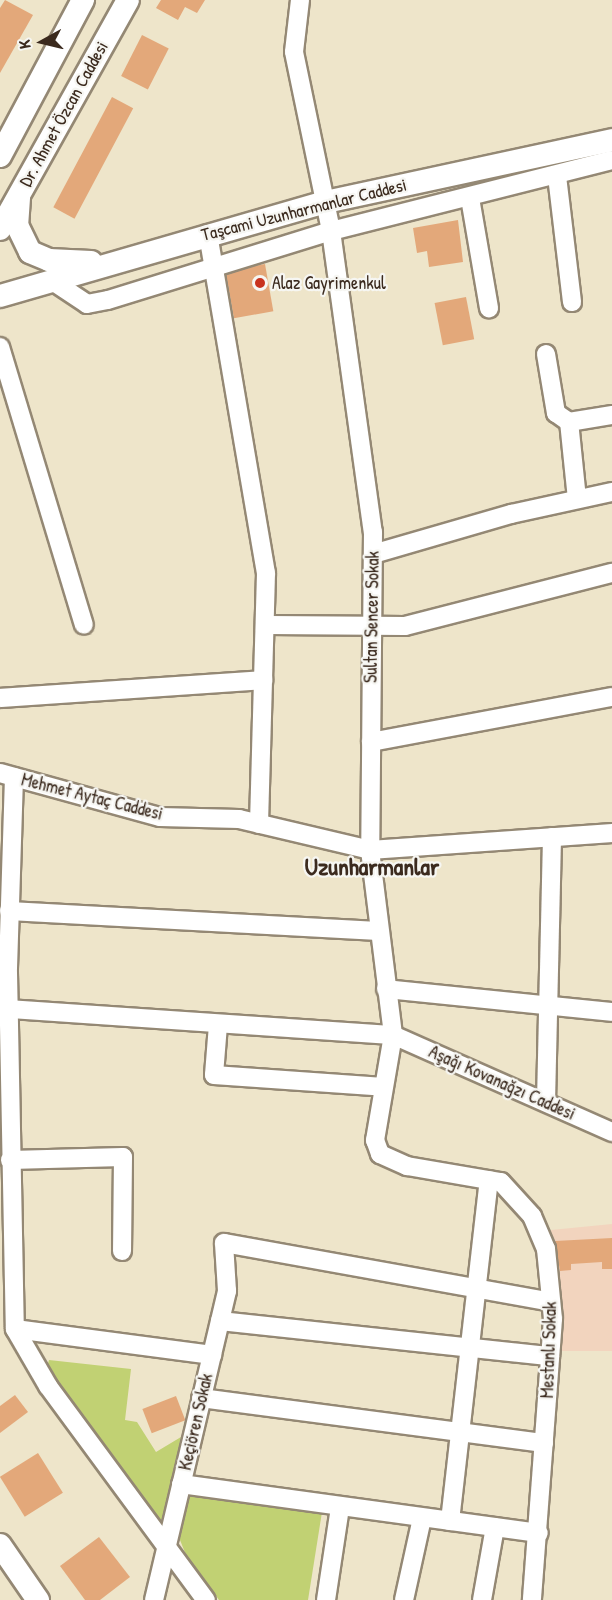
<!DOCTYPE html>
<html>
<head>
<meta charset="utf-8">
<style>
  body { margin:0 }
  #map { position:relative; width:612px; height:1600px; overflow:hidden; background:#eee5ca; font-family:"Patrick Hand",sans-serif }
  div>[style] { position:absolute }
  .built>* { inset:0; background:#f2d4be }
  .green>* { inset:0; background:#c1d173 }
  .building>* { inset:0; background:#e3a87a; transform-origin:0 0 }
  .roads { filter:drop-shadow(2px 0 #948874) drop-shadow(-2px 0 #948874) drop-shadow(0 2px #948874) drop-shadow(0 -2px #948874) }
  .minor>* { height:18px; margin:-9px; padding:0 9px; transform-origin:9px; border-radius:9px; background:#fff }
  .major>* { height:22px; margin:-11px; padding:0 11px; transform-origin:11px; border-radius:11px; background:#fff }
  .dots>* { width:16px; height:16px; translate:-50% -50%; box-sizing:border-box; border:3px solid #f6f6f2; border-radius:50% }
  span { translate:-50% -50%; white-space:nowrap; text-align:center; line-height:1.15; -webkit-text-stroke:4.5px #f6f6f2; paint-order:stroke }
  .street-label { font-size:18px; color:#3b2a1e }
  .poi-label { font-size:18px; color:#3b2a1e }
  .left { translate:0 -50%; text-align:left }
  .district-label { font-size:24px; color:#3b2a1e; font-weight:700 }
  .north { position:absolute; left:12px; top:12px; width:60px; height:60px; -webkit-text-stroke:4px #f6f6f2; paint-order:stroke; rotate:262deg; font-size:16px; font-weight:700; line-height:24px; text-align:center; color:#3b2a1e }
  .north::after { content:''; display:block; margin:auto; width:21px; height:27px; background:#3b2a1e; clip-path:polygon(50% 0,100% 100%,50% 72%,0 100%) }
</style>
</head>
<body>
<div id="map">
  <div class="built">
    <i style="clip-path:polygon(612px 1224px,612px 1351px,560px 1351px,551px 1230px)"></i>
  </div>
  <div class="green">
    <i style="clip-path:polygon(49px 1360px,131px 1369px,125px 1420px,137px 1422px,156px 1452px,181px 1437px,166px 1514px,157px 1526px,46px 1370px)"></i>
    <i style="clip-path:polygon(195px 1494px,322px 1512px,308px 1600px,219px 1600px,186px 1555px,176px 1530px,185px 1499px)"></i>
  </div>
  <div class="building">
    <i style="clip-path:polygon(5px 0,33px 15px,0 73px,0 8px)"></i>
    <i style="clip-path:polygon(161px 0,205px 0,197px 13px,185px 7px,178px 20px,156px 8px)"></i>
    <i style="left:142px;top:35px;width:30px;height:46px;rotate:27deg"></i>
    <i style="left:112px;top:97px;width:24px;height:125px;rotate:28deg"></i>
    <i style="clip-path:polygon(458px 220px,463px 262px,429px 267px,427px 251px,417px 253px,413px 228px)"></i>
    <i style="left:265px;top:264px;width:48px;height:40px;rotate:80deg"></i>
    <i style="left:466px;top:297px;width:43px;height:32px;rotate:79deg"></i>
    <i style="clip-path:polygon(612px 1238px,612px 1269px,602px 1269px,602px 1262px,571px 1264px,571px 1270px,560px 1271px,555px 1241px)"></i>
    <i style="clip-path:polygon(15px 1395px,28px 1412px,0 1433px,0 1406px)"></i>
    <i style="left:176px;top:1396px;width:26px;height:36px;rotate:69deg"></i>
    <i style="left:38px;top:1453px;width:47px;height:45px;rotate:58deg"></i>
    <i style="clip-path:polygon(99px 1537px,130px 1577px,100px 1600px,85px 1600px,60px 1566px)"></i>
  </div>
  <div class="roads">
    <div class="minor">
      <i style="left:300px;top:0;width:52px;rotate:96.6deg"></i>
      <i style="left:294px;top:52px;width:183px;rotate:78.3deg"></i>
      <i style="left:331px;top:231px;width:304px;rotate:82.1deg"></i>
      <i style="left:373px;top:532px;width:318px;rotate:90.5deg"></i>
      <i style="left:370px;top:850px;width:186px;rotate:82.9deg"></i>
      <i style="left:393px;top:1035px;width:107px;rotate:99.7deg"></i>
      <i style="left:375px;top:1140px;width:15px;rotate:70deg"></i>
      <i style="left:380px;top:1154px;width:30px;rotate:24deg"></i>
      <i style="left:407px;top:1166px;width:95px;rotate:9.7deg"></i>
      <i style="left:501px;top:1182px;width:46px;rotate:47.6deg"></i>
      <i style="left:532px;top:1216px;width:36px;rotate:67deg"></i>
      <i style="left:546px;top:1249px;width:70px;rotate:84.3deg"></i>
      <i style="left:553px;top:1319px;width:282px;rotate:94.3deg"></i>
      <i style="left:557px;top:176px;width:127px;rotate:83.2deg"></i>
      <i style="left:470px;top:198px;width:112px;rotate:80.2deg"></i>
      <i style="left:208px;top:234px;width:344px;rotate:80.3deg"></i>
      <i style="left:266px;top:573px;width:251px;rotate:91.6deg"></i>
      <i style="left:51px;top:280px;width:43px;rotate:33.7deg"></i>
      <i style="left:87px;top:304px;width:21px;rotate:-11deg"></i>
      <i style="left:108px;top:300px;width:233px;rotate:-17.2deg"></i>
      <i style="left:331px;top:231px;width:290px;rotate:-14.2deg"></i>
      <i style="left:0;top:347px;width:290px;rotate:73.2deg"></i>
      <i style="left:546px;top:354px;width:60px;rotate:80.4deg"></i>
      <i style="left:556px;top:413px;width:16px;rotate:35deg"></i>
      <i style="left:577px;top:499px;width:77px;rotate:-95.9deg"></i>
      <i style="left:569px;top:422px;width:44px;rotate:-9.2deg"></i>
      <i style="left:373px;top:554px;width:144px;rotate:-16.2deg"></i>
      <i style="left:511px;top:514px;width:103px;rotate:-12.3deg"></i>
      <i style="left:268px;top:625px;width:137px;rotate:0.4deg"></i>
      <i style="left:405px;top:626px;width:214px;rotate:-14.4deg"></i>
      <i style="left:0;top:698px;width:264px;rotate:-3.9deg"></i>
      <i style="left:371px;top:742px;width:245px;rotate:-10.6deg"></i>
      <i style="left:0;top:773px;width:166px;rotate:15.4deg"></i>
      <i style="left:160px;top:817px;width:79px;rotate:1.5deg"></i>
      <i style="left:239px;top:819px;width:135px;rotate:13.3deg"></i>
      <i style="left:370px;top:850px;width:243px;rotate:-4deg"></i>
      <i style="left:14px;top:777px;width:196px;rotate:91.8deg"></i>
      <i style="left:8px;top:973px;width:356px;rotate:88.9deg"></i>
      <i style="left:15px;top:1329px;width:66px;rotate:59.9deg"></i>
      <i style="left:48px;top:1386px;width:266px;rotate:53.6deg"></i>
      <i style="left:9px;top:911px;width:370px;rotate:3.1deg"></i>
      <i style="left:386px;top:989px;width:227px;rotate:5.8deg"></i>
      <i style="left:9px;top:1009px;width:385px;rotate:3.9deg"></i>
      <i style="left:393px;top:1035px;width:240px;rotate:23.9deg"></i>
      <i style="left:218px;top:1025px;width:50px;rotate:94.6deg"></i>
      <i style="left:214px;top:1075px;width:170px;rotate:4deg"></i>
      <i style="left:546px;top:1102px;width:265px;rotate:-88.7deg"></i>
      <i style="left:10px;top:1160px;width:113px;rotate:-1.5deg"></i>
      <i style="left:123px;top:1157px;width:94px;rotate:90.6deg"></i>
      <i style="left:220px;top:1321px;width:332px;rotate:6.1deg"></i>
      <i style="left:15px;top:1329px;width:199px;rotate:7.5deg"></i>
      <i style="left:201px;top:1398px;width:346px;rotate:7.5deg"></i>
      <i style="left:181px;top:1484px;width:361px;rotate:7.8deg"></i>
      <i style="left:450px;top:1521px;width:343px;rotate:-83.5deg"></i>
      <i style="left:154px;top:1600px;width:318px;rotate:-76.7deg"></i>
      <i style="left:227px;top:1291px;width:48px;rotate:-93.6deg"></i>
      <i style="left:224px;top:1243px;width:332px;rotate:10.2deg"></i>
      <i style="left:326px;top:1600px;width:94px;rotate:-81.4deg"></i>
      <i style="left:404px;top:1600px;width:84px;rotate:-77.6deg"></i>
      <i style="left:482px;top:1600px;width:74px;rotate:-79.9deg"></i>
    </div>
    <div class="major">
      <i style="left:0;top:156px;width:177px;rotate:-62deg"></i>
      <i style="left:19px;top:198px;width:27px;rotate:94deg"></i>
      <i style="left:17px;top:225px;width:30px;rotate:64deg"></i>
      <i style="left:30px;top:252px;width:21px;rotate:23deg"></i>
      <i style="left:49px;top:260px;width:42px;rotate:2.7deg"></i>
      <i style="left:0;top:229px;width:262px;rotate:-60.8deg"></i>
      <i style="left:0;top:296px;width:339px;rotate:-16.1deg"></i>
      <i style="left:326px;top:202px;width:293px;rotate:-12.2deg"></i>
      <i style="left:0;top:1545px;width:67px;rotate:55.4deg"></i>
    </div>
  </div>
  <div class="dots">
    <i style="left:260px;top:283px;background:#c8321e"></i>
  </div>
  <div class="street-label">
    <span style="left:64px;top:114px;rotate:-61deg">Dr. Ahmet Özcan Caddesi</span>
    <span style="left:304px;top:210px;rotate:-14deg">Taşcami Uzunharmanlar Caddesi</span>
    <span style="left:372px;top:617px;rotate:-89deg">Sultan Sencer Sokak</span>
    <span style="left:92px;top:797px;rotate:14deg">Mehmet Aytaç Caddesi</span>
    <span style="left:502px;top:1083px;rotate:24deg">Aşağı Kovanağzı Caddesi</span>
    <span style="left:549px;top:1350px;rotate:-88deg">Mestanlı Sokak</span>
    <span style="left:196px;top:1422px;rotate:-77deg">Keçiören Sokak</span>
  </div>
  <div class="poi-label">
    <span class="left" style="left:272px;top:283px">Alaz Gayrimenkul</span>
  </div>
  <div class="district-label">
    <span style="left:372px;top:867px">Uzunharmanlar</span>
  </div>
  <div class="north">K</div>
</div>
</body>
</html>
